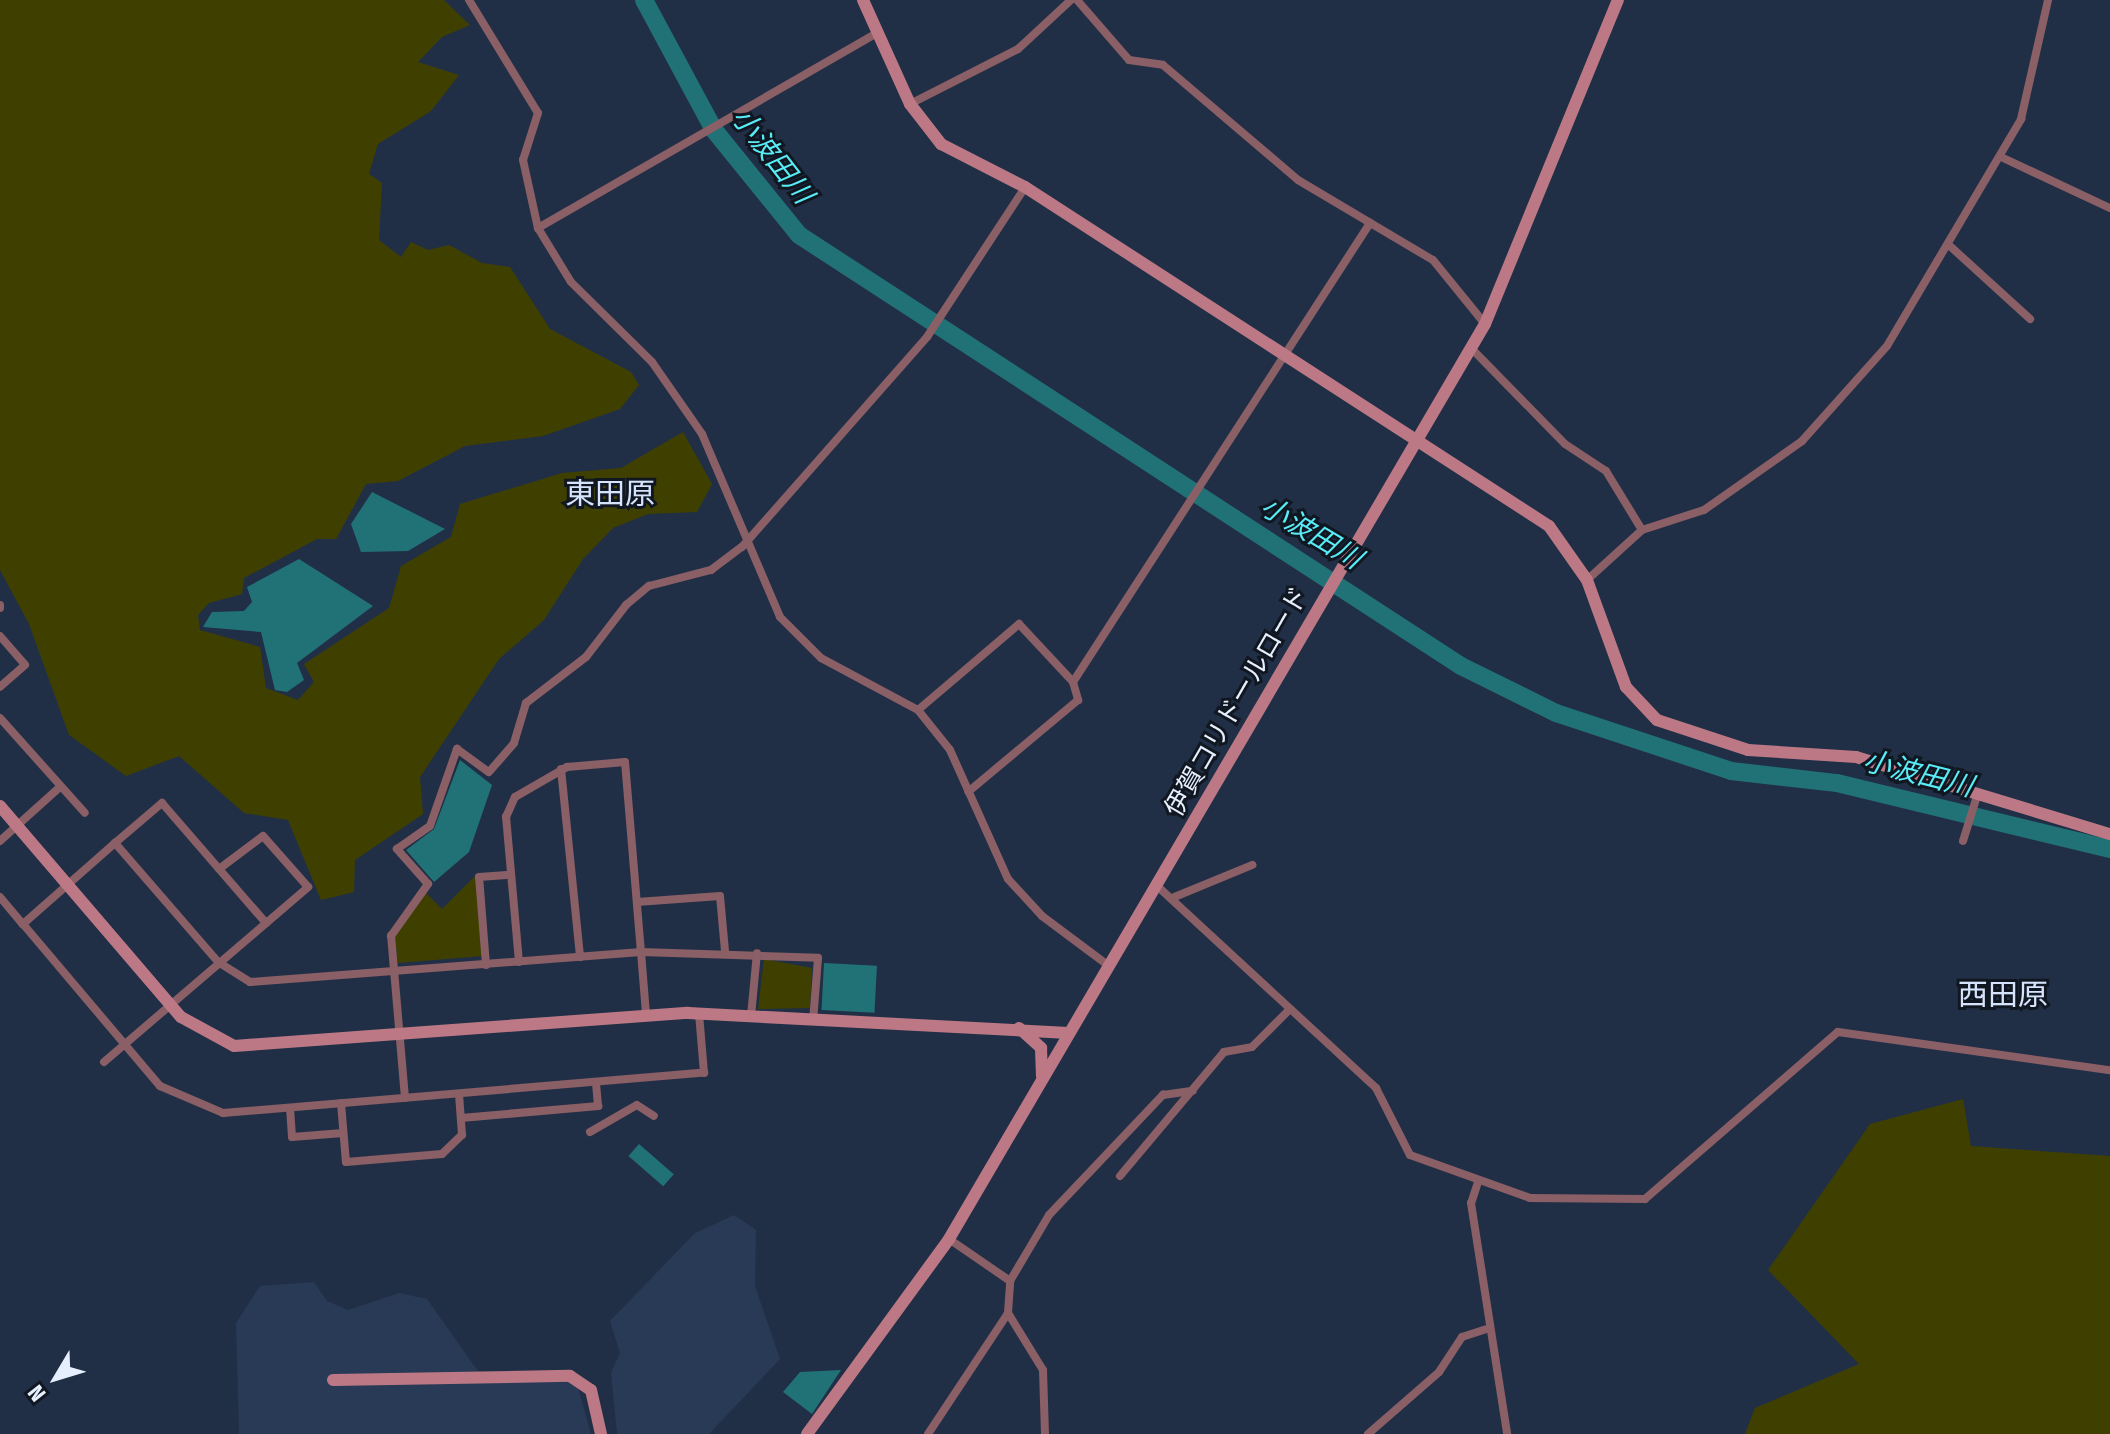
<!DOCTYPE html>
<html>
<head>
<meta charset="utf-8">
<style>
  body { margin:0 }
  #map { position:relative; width:2110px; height:1434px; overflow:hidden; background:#212f46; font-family:"Fira Sans Condensed","Noto Sans JP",sans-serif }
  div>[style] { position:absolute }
  .built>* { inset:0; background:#283a55 }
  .green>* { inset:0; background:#3f4000 }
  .water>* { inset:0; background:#217277; transform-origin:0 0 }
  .river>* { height:18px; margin:-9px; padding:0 9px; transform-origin:9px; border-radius:9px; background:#217277 }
  .street>* { height:8px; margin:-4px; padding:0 4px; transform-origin:4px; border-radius:4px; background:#8a5f66 }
  .secondary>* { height:12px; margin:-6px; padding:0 6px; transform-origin:6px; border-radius:6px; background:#bc7985 }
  span { translate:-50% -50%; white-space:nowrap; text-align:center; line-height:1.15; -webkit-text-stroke:6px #111721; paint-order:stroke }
  .street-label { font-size:26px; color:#e5effe }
  .water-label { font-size:28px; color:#58ecf7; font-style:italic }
  .quarter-label { font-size:30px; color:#d5e4fc }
  .north { position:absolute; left:16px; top:1338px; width:80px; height:80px; -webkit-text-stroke:6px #111721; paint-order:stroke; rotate:232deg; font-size:22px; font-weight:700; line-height:32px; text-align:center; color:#e5effe }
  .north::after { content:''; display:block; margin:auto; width:28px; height:36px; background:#e5effe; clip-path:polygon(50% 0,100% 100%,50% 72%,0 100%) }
</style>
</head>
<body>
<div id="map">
  <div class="built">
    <i style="clip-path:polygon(734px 1215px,756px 1230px,755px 1286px,780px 1359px,709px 1434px,617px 1434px,611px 1373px,620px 1353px,610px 1321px,695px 1233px)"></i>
    <i style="clip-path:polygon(314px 1282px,327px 1301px,348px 1310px,399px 1293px,427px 1299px,482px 1377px,563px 1377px,577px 1384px,591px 1434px,239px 1434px,236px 1323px,260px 1286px)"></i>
  </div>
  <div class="green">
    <i style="clip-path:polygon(0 0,444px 0,470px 25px,442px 37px,418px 62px,459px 75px,431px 111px,378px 144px,369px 174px,382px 183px,379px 240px,401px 257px,411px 242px,428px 250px,449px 245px,482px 263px,510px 267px,550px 329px,631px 372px,639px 385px,620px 409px,543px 436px,465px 446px,398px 481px,366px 484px,336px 539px,317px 539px,244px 578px,242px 594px,209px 603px,198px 615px,200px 630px,260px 647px,266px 688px,298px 700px,314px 682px,304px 664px,389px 608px,401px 566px,451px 537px,460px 504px,562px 473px,621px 468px,683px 432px,712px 484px,697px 512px,648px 514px,613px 528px,583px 559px,544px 620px,499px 659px,420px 777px,423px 814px,355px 860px,354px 892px,321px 900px,288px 820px,244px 813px,179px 756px,126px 776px,69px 735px,29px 624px,0 570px)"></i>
    <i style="clip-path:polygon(476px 875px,483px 956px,398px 963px,395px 937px,426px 893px,442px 909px)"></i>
    <i style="clip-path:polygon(764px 959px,812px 968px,810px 1008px,758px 1009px)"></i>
    <i style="clip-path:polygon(1963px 1099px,1971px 1146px,2110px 1156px,2110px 1434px,1745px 1434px,1755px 1408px,1859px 1364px,1768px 1270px,1870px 1124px)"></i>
  </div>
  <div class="water">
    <i style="clip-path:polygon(372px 492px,445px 529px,408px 551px,361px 552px,351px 524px)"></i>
    <i style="clip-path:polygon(299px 559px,373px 606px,297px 663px,304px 680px,287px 692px,275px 690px,261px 632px,203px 627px,212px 612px,244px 611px,252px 602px,247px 587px)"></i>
    <i style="clip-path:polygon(460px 760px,492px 785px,469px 852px,434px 882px,406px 850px,434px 829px)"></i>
    <i style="left:824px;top:963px;width:53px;height:47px;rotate:3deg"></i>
    <i style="left:639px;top:1144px;width:46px;height:16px;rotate:41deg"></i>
    <i style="clip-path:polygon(841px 1370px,812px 1414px,783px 1392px,800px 1372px)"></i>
  </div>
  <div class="river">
    <i style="left:644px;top:0;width:148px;rotate:61.7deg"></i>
    <i style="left:714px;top:130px;width:135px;rotate:51deg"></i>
    <i style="left:799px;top:235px;width:790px;rotate:33.07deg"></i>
    <i style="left:1461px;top:666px;width:106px;rotate:26.3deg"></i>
    <i style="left:1556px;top:713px;width:184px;rotate:18.3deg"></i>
    <i style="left:1731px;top:771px;width:107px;rotate:6.5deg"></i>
    <i style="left:1837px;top:783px;width:281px;rotate:13.6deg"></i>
  </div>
  <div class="street">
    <i style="left:469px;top:0;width:132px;rotate:58.6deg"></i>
    <i style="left:538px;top:113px;width:49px;rotate:107.7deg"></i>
    <i style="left:523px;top:160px;width:70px;rotate:77.6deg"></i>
    <i style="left:538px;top:228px;width:63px;rotate:58.6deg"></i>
    <i style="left:571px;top:282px;width:114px;rotate:44.6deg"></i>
    <i style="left:652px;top:362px;width:88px;rotate:55.2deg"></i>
    <i style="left:702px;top:434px;width:199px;rotate:66.9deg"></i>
    <i style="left:780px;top:617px;width:58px;rotate:45deg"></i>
    <i style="left:821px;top:658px;width:110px;rotate:28.2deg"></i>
    <i style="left:918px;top:710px;width:51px;rotate:51.3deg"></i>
    <i style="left:950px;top:750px;width:141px;rotate:65.8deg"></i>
    <i style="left:1008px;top:879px;width:50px;rotate:47.4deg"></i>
    <i style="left:1042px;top:916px;width:84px;rotate:36.7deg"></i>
    <i style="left:1077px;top:0;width:79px;rotate:49.1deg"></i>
    <i style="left:1129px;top:60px;width:34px;rotate:8deg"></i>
    <i style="left:1163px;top:65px;width:177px;rotate:40.4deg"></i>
    <i style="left:1298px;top:180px;width:157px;rotate:30.7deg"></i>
    <i style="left:1433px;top:260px;width:82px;rotate:50.9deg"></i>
    <i style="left:910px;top:104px;width:121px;rotate:-27deg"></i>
    <i style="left:1018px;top:49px;width:72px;rotate:-42.8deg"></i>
    <i style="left:2001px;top:157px;width:120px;rotate:25.1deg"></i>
    <i style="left:538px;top:228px;width:390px;rotate:-29.9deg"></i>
    <i style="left:1951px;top:247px;width:107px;rotate:42.3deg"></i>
    <i style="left:1471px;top:348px;width:134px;rotate:45.6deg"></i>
    <i style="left:1565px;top:444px;width:49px;rotate:33.4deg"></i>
    <i style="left:1606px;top:471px;width:69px;rotate:58.6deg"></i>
    <i style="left:1587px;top:580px;width:74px;rotate:-42.3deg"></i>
    <i style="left:1642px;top:530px;width:65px;rotate:-17.9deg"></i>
    <i style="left:1704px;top:510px;width:120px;rotate:-35.1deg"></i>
    <i style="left:1802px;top:441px;width:127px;rotate:-48.2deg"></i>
    <i style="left:1887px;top:346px;width:264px;rotate:-59.4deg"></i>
    <i style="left:2021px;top:119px;width:122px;rotate:-77.2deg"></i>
    <i style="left:0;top:605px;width:3px;rotate:90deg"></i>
    <i style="left:0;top:636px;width:38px;rotate:49deg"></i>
    <i style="left:25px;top:665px;width:33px;rotate:139deg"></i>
    <i style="left:1073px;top:682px;width:547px;rotate:-57.09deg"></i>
    <i style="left:918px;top:710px;width:133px;rotate:-40.4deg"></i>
    <i style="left:1019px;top:624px;width:79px;rotate:47deg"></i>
    <i style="left:1073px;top:682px;width:19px;rotate:74deg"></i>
    <i style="left:1078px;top:700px;width:143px;rotate:140.1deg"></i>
    <i style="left:0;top:718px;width:127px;rotate:48.2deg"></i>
    <i style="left:561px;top:769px;width:189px;rotate:84.2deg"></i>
    <i style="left:0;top:841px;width:81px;rotate:-42deg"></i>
    <i style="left:1963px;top:841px;width:47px;rotate:-72.7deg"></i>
    <i style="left:115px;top:843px;width:62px;rotate:-40.4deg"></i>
    <i style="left:162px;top:803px;width:159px;rotate:49.1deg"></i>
    <i style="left:1155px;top:884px;width:301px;rotate:42.7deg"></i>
    <i style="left:1376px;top:1088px;width:75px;rotate:63.1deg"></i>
    <i style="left:1410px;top:1155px;width:127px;rotate:19.7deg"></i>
    <i style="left:1530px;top:1198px;width:115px;rotate:0.5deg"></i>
    <i style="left:1645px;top:1199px;width:255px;rotate:-40.9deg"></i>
    <i style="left:1838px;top:1032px;width:275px;rotate:8deg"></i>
    <i style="left:0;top:897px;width:35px;rotate:50deg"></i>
    <i style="left:1172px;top:898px;width:87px;rotate:-22.4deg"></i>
    <i style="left:637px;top:902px;width:83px;rotate:-4.1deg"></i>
    <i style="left:720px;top:896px;width:55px;rotate:84.8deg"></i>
    <i style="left:519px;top:962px;width:146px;rotate:-95.1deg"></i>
    <i style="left:506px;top:817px;width:22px;rotate:-66deg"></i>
    <i style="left:515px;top:797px;width:60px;rotate:-30deg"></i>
    <i style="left:567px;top:767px;width:58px;rotate:-4.9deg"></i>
    <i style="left:625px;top:762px;width:191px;rotate:85.2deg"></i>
    <i style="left:641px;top:952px;width:177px;rotate:1.9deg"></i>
    <i style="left:818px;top:958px;width:63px;rotate:94.5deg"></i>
    <i style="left:486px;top:965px;width:88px;rotate:-94.5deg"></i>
    <i style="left:479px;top:877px;width:32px;rotate:-4deg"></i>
    <i style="left:646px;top:1014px;width:62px;rotate:-94.6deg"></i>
    <i style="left:641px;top:952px;width:392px;rotate:175.6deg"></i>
    <i style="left:250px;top:982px;width:36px;rotate:-148deg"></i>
    <i style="left:219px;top:963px;width:159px;rotate:-130.9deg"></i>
    <i style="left:115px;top:843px;width:123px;rotate:138.6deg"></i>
    <i style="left:23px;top:924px;width:212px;rotate:49.8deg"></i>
    <i style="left:160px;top:1086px;width:69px;rotate:23.2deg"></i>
    <i style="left:223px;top:1113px;width:483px;rotate:-4.8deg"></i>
    <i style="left:704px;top:1073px;width:60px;rotate:-94.8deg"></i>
    <i style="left:751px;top:1016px;width:63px;rotate:-84.6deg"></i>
    <i style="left:104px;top:1062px;width:269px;rotate:-40.6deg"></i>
    <i style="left:308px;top:887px;width:68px;rotate:-131.4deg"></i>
    <i style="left:263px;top:836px;width:55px;rotate:143.1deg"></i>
    <i style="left:405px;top:1098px;width:163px;rotate:-94.9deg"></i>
    <i style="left:391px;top:936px;width:64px;rotate:-54.6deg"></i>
    <i style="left:428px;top:884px;width:47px;rotate:-131.5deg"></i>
    <i style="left:397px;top:849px;width:40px;rotate:-34.9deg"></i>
    <i style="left:430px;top:826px;width:82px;rotate:-70.7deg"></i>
    <i style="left:457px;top:749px;width:39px;rotate:36deg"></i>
    <i style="left:489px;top:772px;width:38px;rotate:-49deg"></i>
    <i style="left:514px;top:743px;width:42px;rotate:-73.3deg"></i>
    <i style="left:526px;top:703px;width:76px;rotate:-37.5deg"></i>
    <i style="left:586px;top:657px;width:66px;rotate:-52.4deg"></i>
    <i style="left:626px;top:605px;width:30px;rotate:-40deg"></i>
    <i style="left:649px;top:586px;width:64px;rotate:-14.5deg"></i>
    <i style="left:711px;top:570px;width:39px;rotate:-37deg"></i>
    <i style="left:742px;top:547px;width:280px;rotate:-48.6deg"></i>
    <i style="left:927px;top:337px;width:179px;rotate:-56.8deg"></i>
    <i style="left:341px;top:1103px;width:59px;rotate:85.2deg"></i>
    <i style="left:346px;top:1162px;width:96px;rotate:-4.8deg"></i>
    <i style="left:442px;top:1154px;width:28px;rotate:-44deg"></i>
    <i style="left:462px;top:1135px;width:41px;rotate:-94.2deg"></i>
    <i style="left:290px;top:1108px;width:29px;rotate:86deg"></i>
    <i style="left:292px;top:1137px;width:51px;rotate:-4.5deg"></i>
    <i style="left:461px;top:1118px;width:138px;rotate:-5deg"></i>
    <i style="left:598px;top:1106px;width:24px;rotate:-95deg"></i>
    <i style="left:590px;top:1132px;width:54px;rotate:-29.9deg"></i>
    <i style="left:637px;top:1105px;width:20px;rotate:33deg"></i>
    <i style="left:1120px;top:1176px;width:162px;rotate:-50deg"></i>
    <i style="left:1224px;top:1052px;width:28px;rotate:-10deg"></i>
    <i style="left:1252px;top:1047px;width:49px;rotate:-45deg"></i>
    <i style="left:1478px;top:1182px;width:22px;rotate:108deg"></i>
    <i style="left:1471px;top:1203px;width:234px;rotate:81.1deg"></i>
    <i style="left:949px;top:1239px;width:74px;rotate:34.5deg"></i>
    <i style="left:928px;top:1434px;width:145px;rotate:-56.5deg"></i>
    <i style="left:1045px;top:1434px;width:64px;rotate:-91.8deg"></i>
    <i style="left:1043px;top:1370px;width:67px;rotate:-121.6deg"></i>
    <i style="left:1008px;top:1313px;width:32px;rotate:-86deg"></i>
    <i style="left:1010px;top:1281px;width:77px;rotate:-59.4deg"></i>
    <i style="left:1049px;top:1215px;width:166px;rotate:-46.5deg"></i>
    <i style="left:1163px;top:1095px;width:30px;rotate:-8deg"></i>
    <i style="left:1368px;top:1434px;width:94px;rotate:-41.1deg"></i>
    <i style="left:1439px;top:1372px;width:42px;rotate:-56.7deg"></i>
    <i style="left:1462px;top:1337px;width:25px;rotate:-18deg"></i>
  </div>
  <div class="secondary">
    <i style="left:863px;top:0;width:114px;rotate:65.7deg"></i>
    <i style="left:910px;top:104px;width:51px;rotate:52.2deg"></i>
    <i style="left:941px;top:144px;width:94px;rotate:27.1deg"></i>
    <i style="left:1025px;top:187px;width:624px;rotate:32.9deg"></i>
    <i style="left:1549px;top:526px;width:66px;rotate:54.9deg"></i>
    <i style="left:1587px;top:580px;width:114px;rotate:70deg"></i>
    <i style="left:1626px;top:687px;width:45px;rotate:46.8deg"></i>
    <i style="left:1657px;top:720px;width:96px;rotate:18.2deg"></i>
    <i style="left:1748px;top:750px;width:108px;rotate:3.7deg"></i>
    <i style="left:1856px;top:757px;width:265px;rotate:16.9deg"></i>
    <i style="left:0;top:806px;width:278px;rotate:49.4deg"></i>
    <i style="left:181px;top:1017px;width:60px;rotate:28.7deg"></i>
    <i style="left:234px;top:1046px;width:455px;rotate:-4.2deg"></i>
    <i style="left:688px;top:1013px;width:381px;rotate:3deg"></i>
    <i style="left:1019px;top:1028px;width:30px;rotate:42deg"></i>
    <i style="left:1041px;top:1048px;width:28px;rotate:88deg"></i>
    <i style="left:333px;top:1380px;width:237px;rotate:-1deg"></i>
    <i style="left:570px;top:1376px;width:25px;rotate:34deg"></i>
    <i style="left:591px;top:1390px;width:45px;rotate:77.2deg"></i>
    <i style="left:807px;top:1434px;width:241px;rotate:-53.9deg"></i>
    <i style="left:949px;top:1239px;width:1060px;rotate:-59.64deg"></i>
    <i style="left:1485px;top:324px;width:350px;rotate:-67.7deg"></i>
  </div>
  <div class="street-label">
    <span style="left:1237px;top:702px;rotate:-60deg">伊賀コリドールロード</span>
  </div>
  <div class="water-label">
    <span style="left:772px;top:156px;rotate:52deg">小波田川</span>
    <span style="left:1311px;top:533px;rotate:31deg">小波田川</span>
    <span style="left:1918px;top:774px;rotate:14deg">小波田川</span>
  </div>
  <div class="quarter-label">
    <span style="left:610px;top:494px">東田原</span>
    <span style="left:2003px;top:995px">西田原</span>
  </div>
  <div class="north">N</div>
</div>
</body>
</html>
